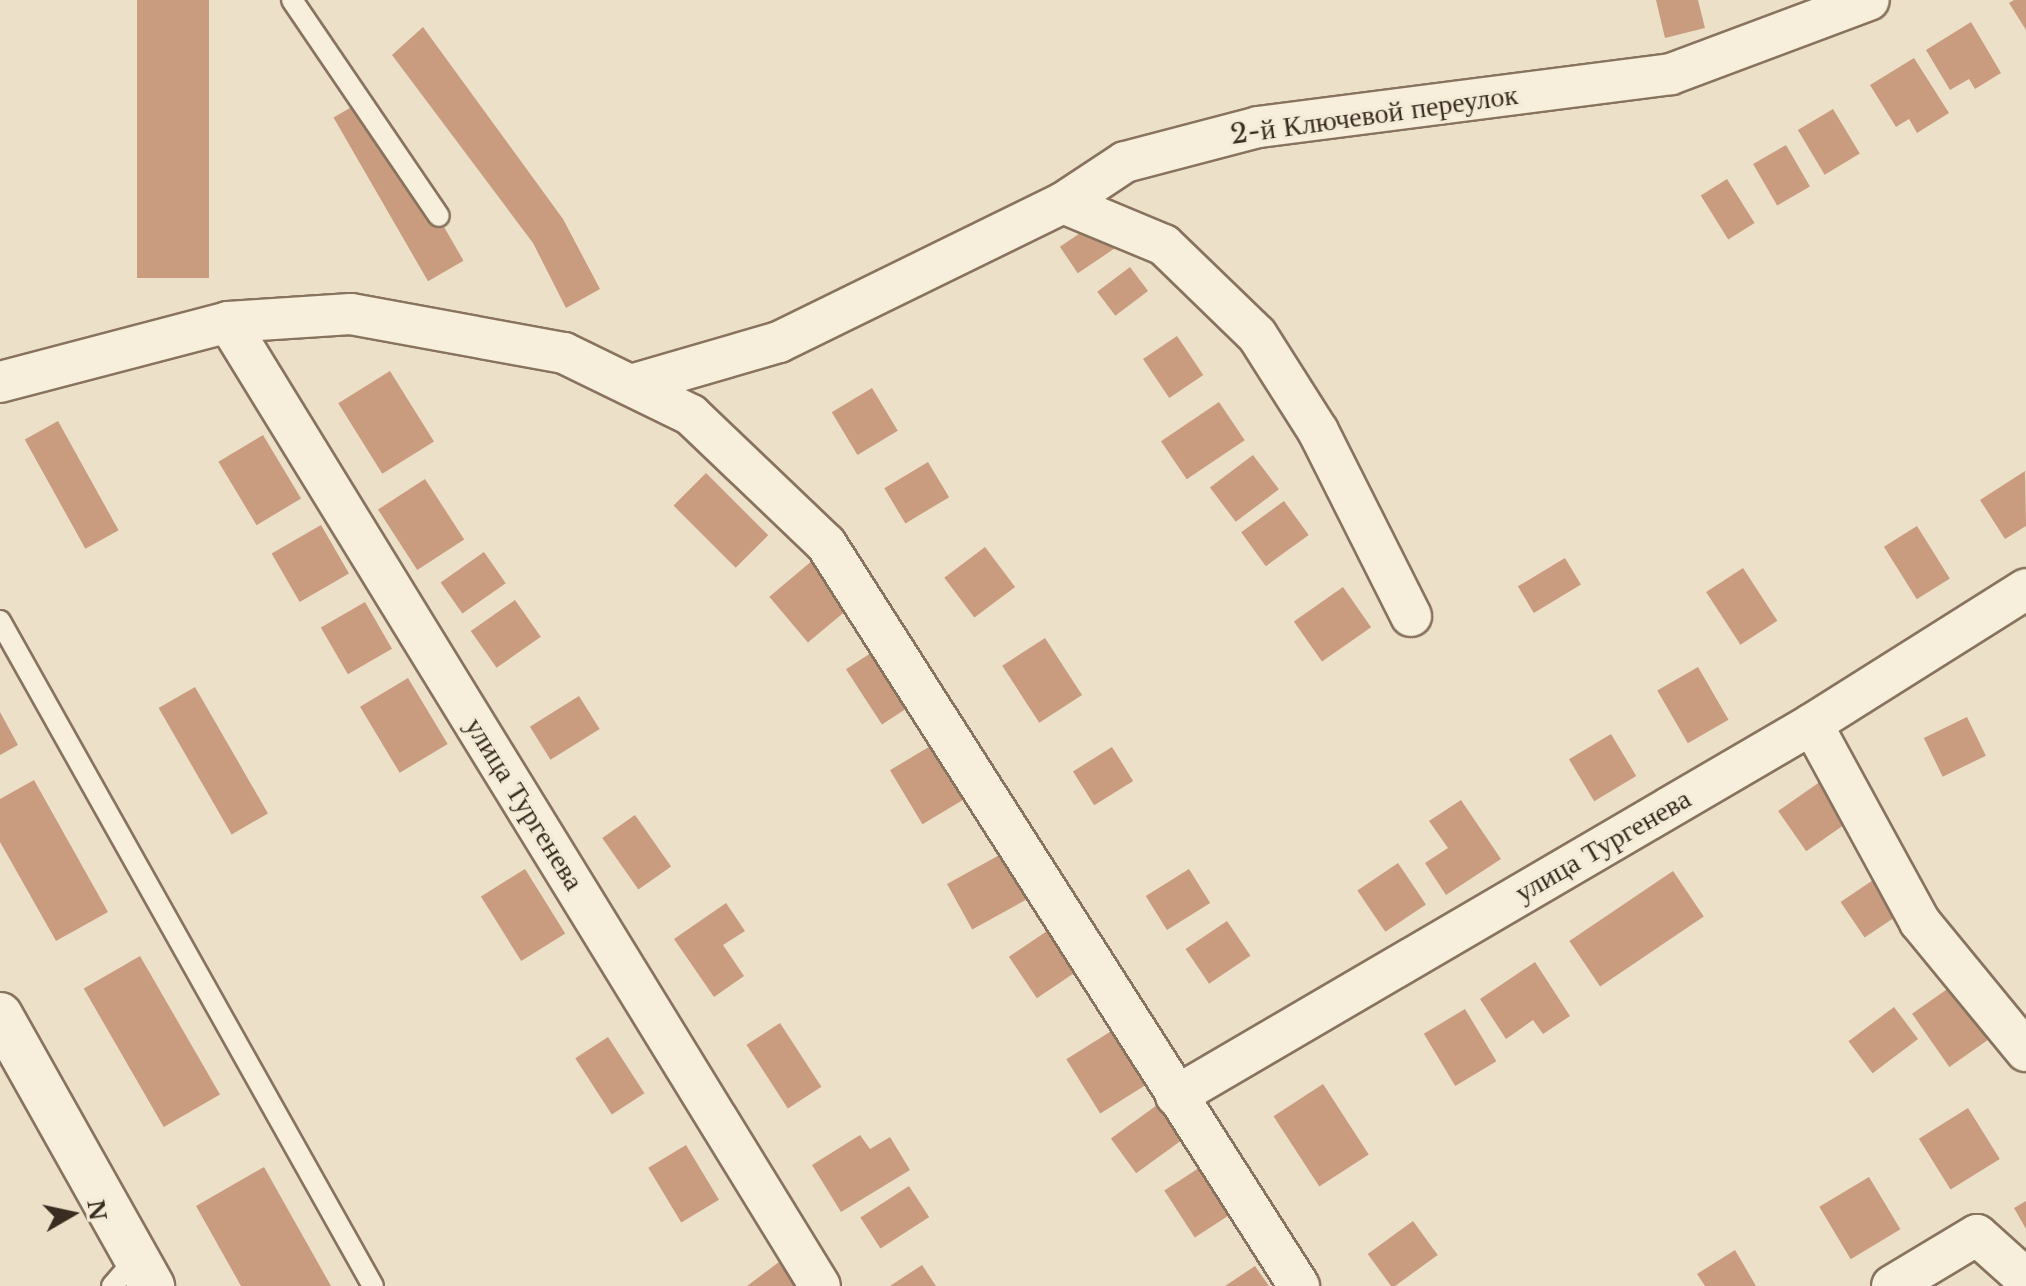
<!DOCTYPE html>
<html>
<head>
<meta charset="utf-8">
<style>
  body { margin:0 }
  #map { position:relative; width:2026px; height:1286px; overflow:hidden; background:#ede0c8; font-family:"Libre Baskerville",serif }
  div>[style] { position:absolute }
  .building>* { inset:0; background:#c99c80; transform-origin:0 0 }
  .roads { filter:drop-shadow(2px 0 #88735e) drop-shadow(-2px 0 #88735e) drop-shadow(0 2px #88735e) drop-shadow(0 -2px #88735e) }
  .lane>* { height:20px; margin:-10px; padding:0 10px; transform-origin:10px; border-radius:10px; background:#f7eedb }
  .street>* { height:40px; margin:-20px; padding:0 20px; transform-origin:20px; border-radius:20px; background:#f7eedb }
  .secondary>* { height:44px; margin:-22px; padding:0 22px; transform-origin:22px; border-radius:22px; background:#f7eedb }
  span { translate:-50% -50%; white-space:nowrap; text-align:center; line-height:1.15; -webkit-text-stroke:6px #f4ebd7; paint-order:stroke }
  .street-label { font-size:28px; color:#392c21 }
  .north { position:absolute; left:32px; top:1174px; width:80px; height:80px; -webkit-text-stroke:6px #f4ebd7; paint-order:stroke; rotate:81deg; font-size:22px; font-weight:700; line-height:32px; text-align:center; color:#392c21 }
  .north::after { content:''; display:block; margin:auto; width:28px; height:36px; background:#392c21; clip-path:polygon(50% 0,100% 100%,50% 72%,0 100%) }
</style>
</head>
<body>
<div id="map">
  <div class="building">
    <i style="left:137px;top:0;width:72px;height:278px"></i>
    <i style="clip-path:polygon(1656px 0,1698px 0,1705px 28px,1665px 38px)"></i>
    <i style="clip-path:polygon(2014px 0,2026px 0,2026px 30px,2009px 3px)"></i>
    <i style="clip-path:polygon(1971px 22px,2001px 73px,1975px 89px,1969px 79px,1950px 90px,1926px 50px)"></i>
    <i style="clip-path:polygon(423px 27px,563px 219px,600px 289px,566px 308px,533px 243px,392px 55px)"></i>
    <i style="clip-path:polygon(1914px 58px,1949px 113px,1917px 133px,1909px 119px,1896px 127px,1870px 85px)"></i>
    <i style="left:369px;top:97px;width:189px;height:41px;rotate:60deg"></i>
    <i style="left:1833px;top:109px;width:52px;height:41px;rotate:59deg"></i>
    <i style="left:1786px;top:145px;width:48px;height:38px;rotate:60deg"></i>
    <i style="left:1727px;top:179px;width:52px;height:31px;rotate:58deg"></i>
    <i style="left:1098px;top:221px;width:32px;height:46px;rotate:56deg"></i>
    <i style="left:1130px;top:267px;width:30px;height:41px;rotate:53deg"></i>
    <i style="left:1177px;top:336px;width:47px;height:41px;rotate:56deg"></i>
    <i style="left:390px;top:371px;width:83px;height:61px;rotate:58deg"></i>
    <i style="left:872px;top:388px;width:50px;height:47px;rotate:59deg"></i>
    <i style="left:1219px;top:402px;width:46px;height:70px;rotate:56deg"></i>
    <i style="left:58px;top:421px;width:125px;height:38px;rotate:61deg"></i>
    <i style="left:263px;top:435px;width:74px;height:52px;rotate:59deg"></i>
    <i style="left:1253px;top:455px;width:43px;height:54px;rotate:53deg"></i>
    <i style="left:928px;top:462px;width:41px;height:51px;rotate:59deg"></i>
    <i style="clip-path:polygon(2025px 471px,2026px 526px,2005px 539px,1980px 500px)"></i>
    <i style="left:706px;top:473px;width:88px;height:46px;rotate:45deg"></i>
    <i style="left:425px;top:479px;width:72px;height:56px;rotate:57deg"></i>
    <i style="left:1284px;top:501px;width:42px;height:53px;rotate:54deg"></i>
    <i style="left:321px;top:525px;width:56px;height:57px;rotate:60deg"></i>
    <i style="left:1917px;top:526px;width:62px;height:39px;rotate:58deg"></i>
    <i style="left:985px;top:547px;width:50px;height:51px;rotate:53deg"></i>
    <i style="left:484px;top:552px;width:38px;height:53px;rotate:55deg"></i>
    <i style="left:1565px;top:558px;width:31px;height:55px;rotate:59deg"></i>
    <i style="left:813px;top:560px;width:60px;height:57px;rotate:50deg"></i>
    <i style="left:1743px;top:568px;width:63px;height:44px;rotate:57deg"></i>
    <i style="left:1343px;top:587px;width:49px;height:60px;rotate:55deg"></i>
    <i style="left:515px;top:600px;width:45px;height:54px;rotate:55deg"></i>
    <i style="left:365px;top:602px;width:54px;height:51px;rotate:60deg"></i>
    <i style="left:1045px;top:638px;width:68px;height:51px;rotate:57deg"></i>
    <i style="left:877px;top:649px;width:66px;height:37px;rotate:57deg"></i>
    <i style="left:1698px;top:667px;width:61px;height:47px;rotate:60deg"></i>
    <i style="left:408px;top:678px;width:77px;height:56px;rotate:59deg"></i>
    <i style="left:195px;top:687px;width:146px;height:42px;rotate:60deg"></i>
    <i style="left:579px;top:696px;width:39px;height:58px;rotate:58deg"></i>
    <i style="clip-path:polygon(0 712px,18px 745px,0 755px)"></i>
    <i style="left:1967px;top:717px;width:43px;height:48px;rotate:64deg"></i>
    <i style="left:1611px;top:734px;width:49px;height:49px;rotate:59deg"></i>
    <i style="left:932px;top:745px;width:63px;height:49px;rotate:59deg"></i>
    <i style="left:1112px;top:747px;width:40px;height:46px;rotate:58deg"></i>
    <i style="left:1824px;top:779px;width:49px;height:56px;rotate:55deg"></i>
    <i style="clip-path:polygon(34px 780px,108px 912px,56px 941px,0 842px,0 799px)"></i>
    <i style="clip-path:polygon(1461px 800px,1501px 859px,1446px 895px,1425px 863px,1448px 848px,1429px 821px)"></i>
    <i style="left:635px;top:815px;width:63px;height:40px;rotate:55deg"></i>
    <i style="left:1003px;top:853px;width:52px;height:64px;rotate:61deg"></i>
    <i style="left:1398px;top:863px;width:50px;height:49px;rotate:56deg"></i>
    <i style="left:525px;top:869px;width:76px;height:52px;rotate:58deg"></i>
    <i style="left:1189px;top:869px;width:40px;height:51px;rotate:58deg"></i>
    <i style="left:1673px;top:871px;width:55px;height:125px;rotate:56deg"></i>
    <i style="left:1882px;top:874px;width:43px;height:50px;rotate:56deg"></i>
    <i style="clip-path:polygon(726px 903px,745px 931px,723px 945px,744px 976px,714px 997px,674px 939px)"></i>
    <i style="left:1227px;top:921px;width:42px;height:50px;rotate:56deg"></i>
    <i style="left:1047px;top:931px;width:50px;height:46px;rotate:56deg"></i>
    <i style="left:140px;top:956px;width:160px;height:65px;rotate:60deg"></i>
    <i style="clip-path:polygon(1535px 962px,1570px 1016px,1543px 1034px,1533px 1020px,1506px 1039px,1480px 999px)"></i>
    <i style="left:1953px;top:985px;width:65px;height:50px;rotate:55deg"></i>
    <i style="left:1894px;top:1007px;width:40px;height:57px;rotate:53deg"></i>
    <i style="left:1465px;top:1009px;width:61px;height:48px;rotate:59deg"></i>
    <i style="left:780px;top:1023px;width:76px;height:40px;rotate:57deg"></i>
    <i style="left:1113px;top:1030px;width:64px;height:55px;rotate:58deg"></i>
    <i style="left:608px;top:1037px;width:67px;height:39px;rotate:57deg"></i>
    <i style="left:1323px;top:1084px;width:84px;height:59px;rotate:57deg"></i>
    <i style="left:1157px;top:1105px;width:43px;height:57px;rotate:54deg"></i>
    <i style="left:1968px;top:1108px;width:60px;height:58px;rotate:58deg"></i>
    <i style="clip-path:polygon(860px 1135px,870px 1149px,890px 1137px,910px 1170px,841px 1212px,812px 1165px)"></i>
    <i style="left:686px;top:1145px;width:64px;height:44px;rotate:59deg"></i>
    <i style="left:1202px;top:1166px;width:56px;height:45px;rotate:57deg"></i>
    <i style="clip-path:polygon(264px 1167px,331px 1286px,241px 1286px,196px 1206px)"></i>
    <i style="left:1869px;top:1177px;width:61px;height:58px;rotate:59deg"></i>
    <i style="left:909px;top:1186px;width:37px;height:58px;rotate:57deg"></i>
    <i style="clip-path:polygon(2026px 1201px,2026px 1229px,2014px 1208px)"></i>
    <i style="left:1413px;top:1221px;width:42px;height:56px;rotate:54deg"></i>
    <i style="clip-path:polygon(1735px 1250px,1756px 1286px,1705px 1286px,1697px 1274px)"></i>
    <i style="clip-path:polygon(783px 1259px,802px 1286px,747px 1286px)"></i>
    <i style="clip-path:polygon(922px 1265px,936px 1286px,890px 1286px)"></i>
    <i style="clip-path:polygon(1255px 1266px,1269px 1286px,1225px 1286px)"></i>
  </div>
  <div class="roads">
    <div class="lane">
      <i style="left:292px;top:0;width:261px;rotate:55.8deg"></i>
      <i style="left:0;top:621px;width:762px;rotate:60.71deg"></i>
      <i style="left:112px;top:1286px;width:38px;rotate:-49deg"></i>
    </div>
    <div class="street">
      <i style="left:1063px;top:203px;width:109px;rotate:22.6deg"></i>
      <i style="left:1164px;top:245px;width:129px;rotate:44.1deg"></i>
      <i style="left:1257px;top:335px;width:114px;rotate:57.6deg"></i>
      <i style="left:1318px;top:431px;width:207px;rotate:63.3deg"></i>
      <i style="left:228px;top:322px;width:1131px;rotate:58.45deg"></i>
      <i style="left:0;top:382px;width:236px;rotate:-14.7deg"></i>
      <i style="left:228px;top:322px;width:123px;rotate:-3.7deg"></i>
      <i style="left:351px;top:314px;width:217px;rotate:10.4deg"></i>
      <i style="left:564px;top:353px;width:141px;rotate:26deg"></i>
      <i style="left:691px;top:415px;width:187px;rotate:43.7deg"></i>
      <i style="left:826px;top:544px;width:880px;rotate:57.48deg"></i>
      <i style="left:631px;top:385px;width:154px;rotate:-16.2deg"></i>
      <i style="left:779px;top:342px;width:316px;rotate:-26.1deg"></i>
      <i style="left:1063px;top:203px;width:74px;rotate:-33.5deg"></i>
      <i style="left:1125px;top:162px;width:138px;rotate:-14.7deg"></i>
      <i style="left:1258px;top:127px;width:416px;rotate:-7.3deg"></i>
      <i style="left:1671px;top:74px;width:211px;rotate:-20.5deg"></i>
      <i style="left:1812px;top:724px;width:226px;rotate:61.4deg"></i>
      <i style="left:1920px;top:922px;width:167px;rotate:50.6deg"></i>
      <i style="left:1176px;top:1096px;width:737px;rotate:-30.32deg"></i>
      <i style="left:1812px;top:724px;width:253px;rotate:-32.2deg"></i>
      <i style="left:1892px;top:1286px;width:99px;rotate:-31deg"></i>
      <i style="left:1977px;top:1235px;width:66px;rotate:41.9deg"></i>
    </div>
    <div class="secondary">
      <i style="left:0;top:1015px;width:311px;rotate:60.7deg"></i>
    </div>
  </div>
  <div class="street-label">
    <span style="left:1374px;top:115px;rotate:-8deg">2-й Ключевой переулок</span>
    <span style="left:524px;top:804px;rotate:58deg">улица Тургенева</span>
    <span style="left:1603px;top:846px;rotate:-30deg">улица Тургенева</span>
  </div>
  <div class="north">N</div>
</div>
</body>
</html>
